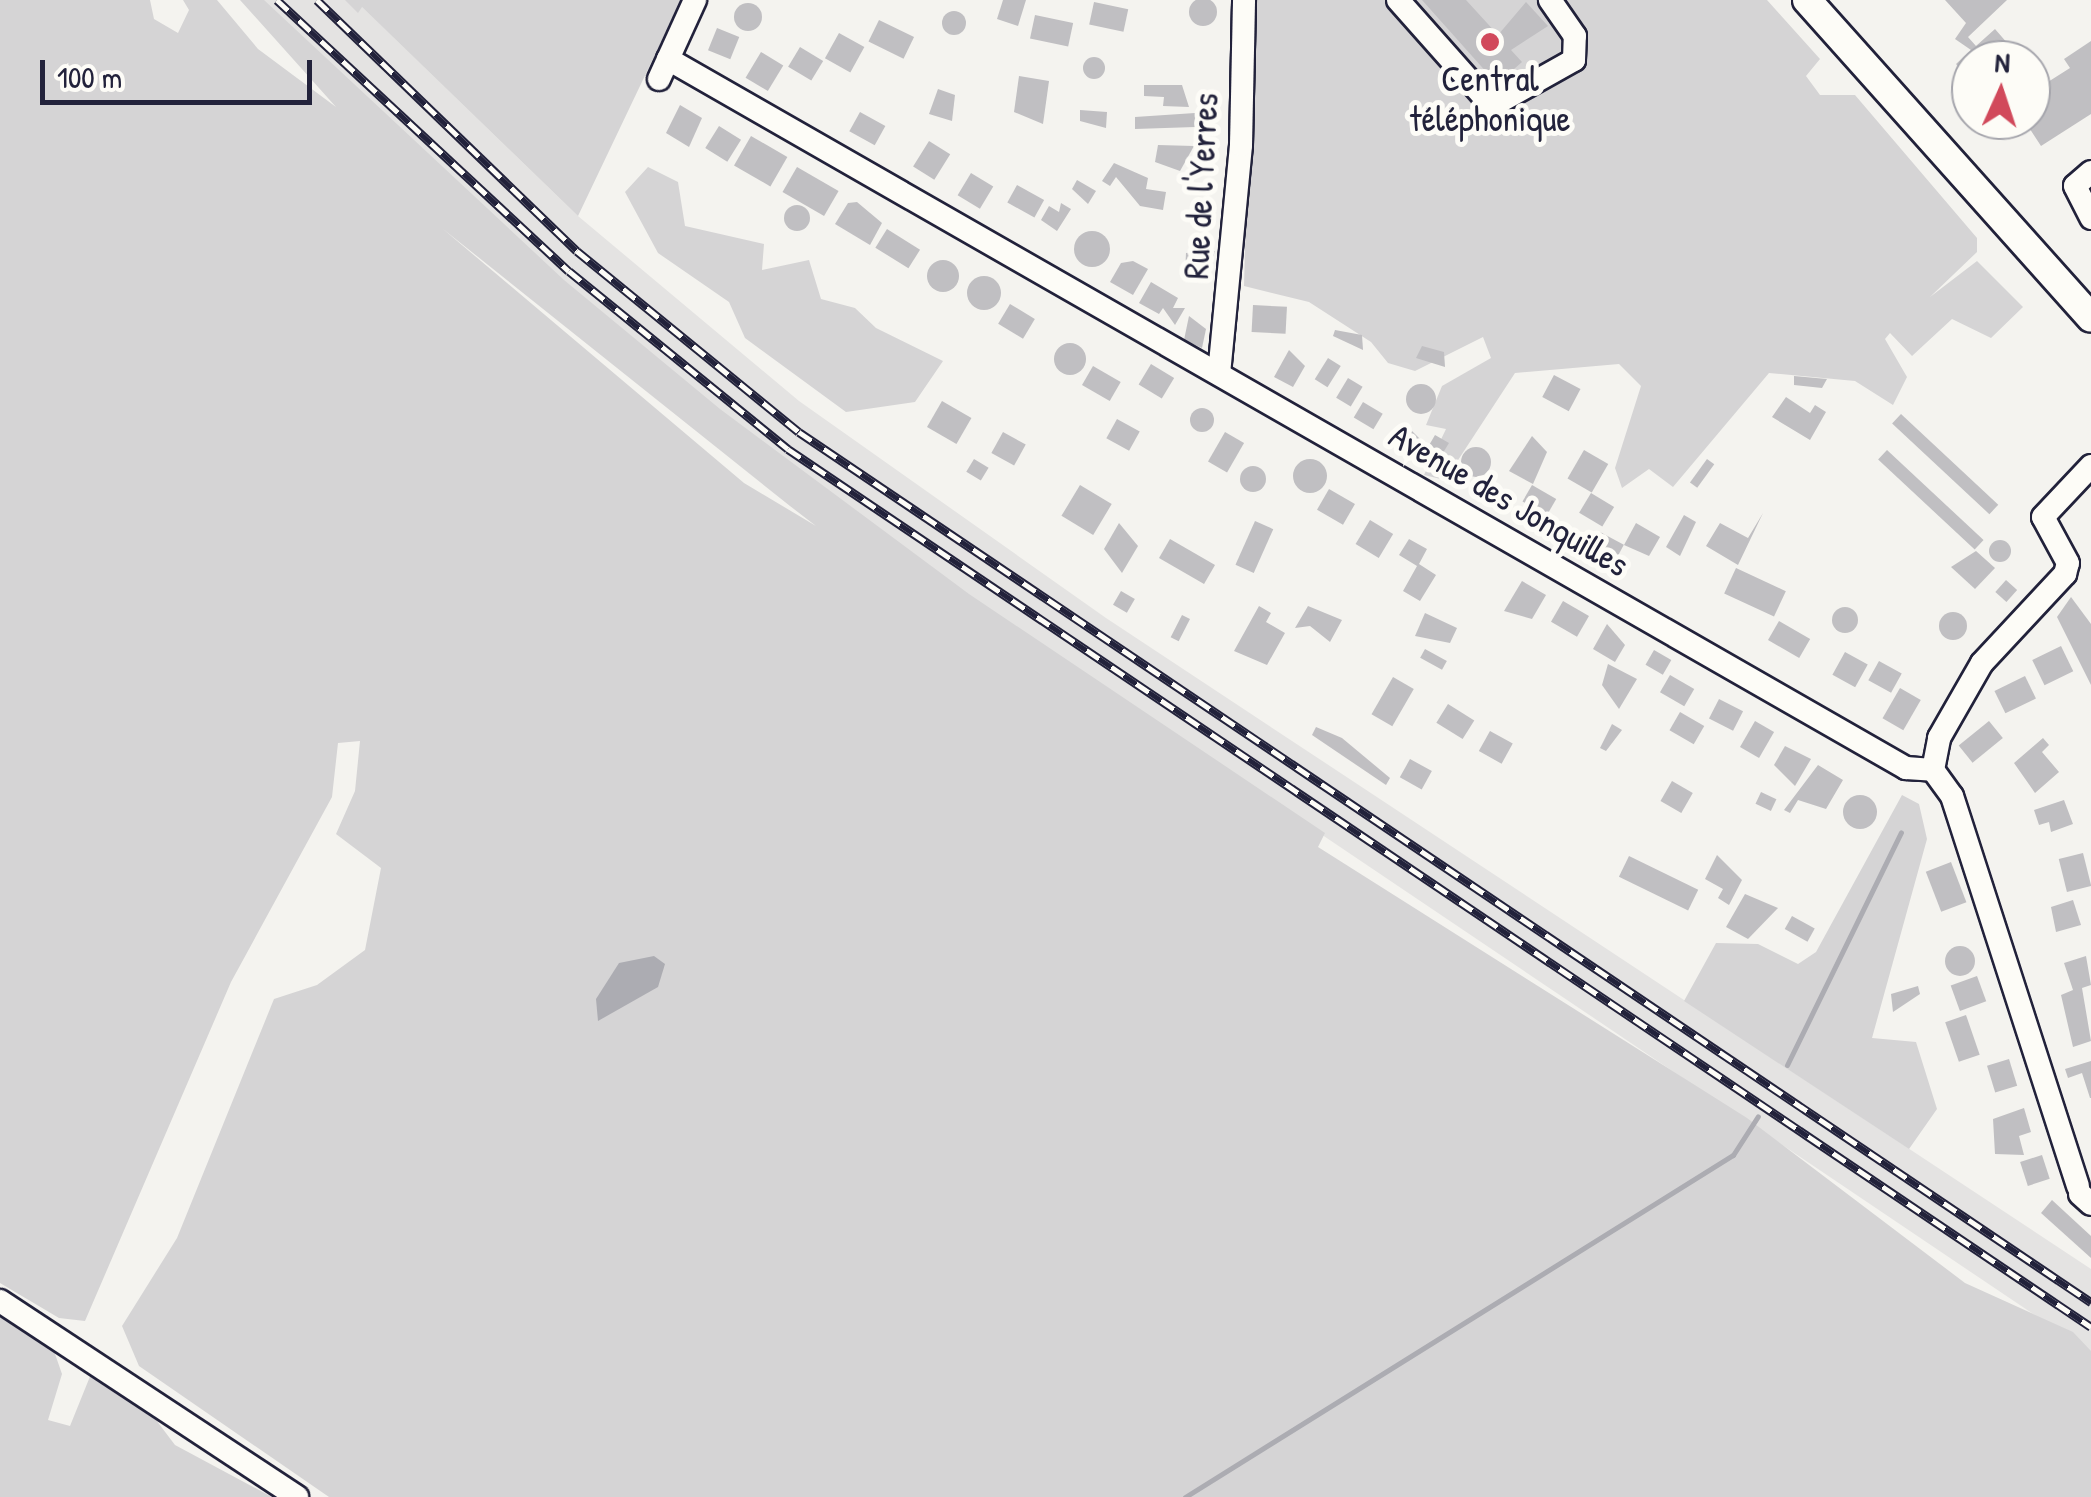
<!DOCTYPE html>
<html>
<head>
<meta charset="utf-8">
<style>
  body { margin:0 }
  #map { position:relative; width:2091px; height:1497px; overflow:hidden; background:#f4f3ef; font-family:"Patrick Hand",sans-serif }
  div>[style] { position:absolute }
  .built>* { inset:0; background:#e4e3e2 }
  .green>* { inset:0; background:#d5d4d5 }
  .water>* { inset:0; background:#acacb2 }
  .stream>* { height:5px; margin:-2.5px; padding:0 2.5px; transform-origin:2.5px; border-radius:2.5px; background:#acacb2 }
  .building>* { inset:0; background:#c0bfc2; transform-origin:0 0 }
  .round { border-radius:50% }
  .roads { filter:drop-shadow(2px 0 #22223b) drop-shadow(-2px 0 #22223b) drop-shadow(0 2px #22223b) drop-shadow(0 -2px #22223b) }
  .minor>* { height:22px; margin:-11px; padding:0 11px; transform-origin:11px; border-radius:11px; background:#fdfcf7 }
  .major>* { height:28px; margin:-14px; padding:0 14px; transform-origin:14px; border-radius:14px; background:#fdfcf7 }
  .rail>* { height:9px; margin-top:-4.5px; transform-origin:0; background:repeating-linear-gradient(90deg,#fdfcf7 0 15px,#22223b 0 30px); box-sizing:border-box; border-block:2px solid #22223b }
  .dots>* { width:28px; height:28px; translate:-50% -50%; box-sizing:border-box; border:5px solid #fdfcf7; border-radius:50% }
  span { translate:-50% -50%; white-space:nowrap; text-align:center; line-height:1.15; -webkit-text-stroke:10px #fdfcf7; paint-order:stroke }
  .poi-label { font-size:35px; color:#22223b }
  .street-label { font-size:35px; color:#22223b }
  .north { position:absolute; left:1951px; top:40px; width:100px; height:100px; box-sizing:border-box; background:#fdfcf7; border:2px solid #a5a5ac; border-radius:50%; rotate:3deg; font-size:28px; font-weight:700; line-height:40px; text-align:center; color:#22223b }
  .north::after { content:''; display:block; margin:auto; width:35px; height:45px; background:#d1495b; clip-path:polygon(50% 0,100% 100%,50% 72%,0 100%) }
  .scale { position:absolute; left:40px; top:60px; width:272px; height:45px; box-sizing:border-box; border:5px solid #22223b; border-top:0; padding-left:12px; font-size:30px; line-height:35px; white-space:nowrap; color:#22223b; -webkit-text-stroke:8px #fdfcf7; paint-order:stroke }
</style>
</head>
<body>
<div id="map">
  <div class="built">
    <i style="clip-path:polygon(241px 0,355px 0,578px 216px,799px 401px,1106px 618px,2091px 1269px,2091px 1353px,834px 506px,527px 263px,299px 63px)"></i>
  </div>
  <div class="green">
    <i style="clip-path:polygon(evenodd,0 0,150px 0,154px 19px,178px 33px,189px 10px,183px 0,217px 0,258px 49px,336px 107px,240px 0,264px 0,564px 280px,720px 409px,969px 594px,1325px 833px,1318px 847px,1747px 1118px,1965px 1283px,2073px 1332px,2091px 1351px,2091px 1497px,329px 1497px,139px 1366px,122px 1326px,177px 1238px,274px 999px,317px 985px,365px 950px,381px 868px,336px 834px,355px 791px,360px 741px,338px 743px,332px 797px,231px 982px,85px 1321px,59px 1318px,0 1283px,0 0,443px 229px,790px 506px,816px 526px,744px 483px,443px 229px)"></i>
    <i style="clip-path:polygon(345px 0,681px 0,578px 216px,362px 7px,358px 13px)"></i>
    <i style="clip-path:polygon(1252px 0,1767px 0,1820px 59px,1806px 76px,1820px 95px,1855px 95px,1977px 238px,1977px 252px,1930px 297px,1977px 261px,2023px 307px,1991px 338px,1952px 319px,1912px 356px,1890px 333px,1885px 339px,1907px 377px,1893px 405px,1855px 381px,1769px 373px,1673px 487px,1649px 469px,1622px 488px,1615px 468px,1641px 386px,1619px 364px,1515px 373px,1445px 480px,1424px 475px,1446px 429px,1426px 425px,1442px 386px,1491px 358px,1483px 337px,1415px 371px,1388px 363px,1371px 342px,1309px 302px,1244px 286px)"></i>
    <i style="clip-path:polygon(648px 167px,678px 182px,685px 226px,764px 244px,762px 270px,809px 260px,821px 299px,855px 308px,876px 328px,943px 361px,915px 402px,846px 412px,745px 338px,729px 302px,658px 253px,625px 192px)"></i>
    <i style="clip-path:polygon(1902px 795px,1919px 804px,1927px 839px,1872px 1038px,1916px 1042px,1937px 1109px,1909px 1149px,1684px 1001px,1716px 943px,1758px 944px,1798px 964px,1816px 952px)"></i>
    <i style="clip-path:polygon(0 1311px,54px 1351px,62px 1374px,48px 1420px,70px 1426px,91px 1374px,150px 1412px,175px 1445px,272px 1497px,0 1497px)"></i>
  </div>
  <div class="water">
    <i style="clip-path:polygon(654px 956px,665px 964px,658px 987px,598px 1021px,596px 999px,619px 963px)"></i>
  </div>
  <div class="stream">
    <i style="left:1787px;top:1065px;width:259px;rotate:-63.9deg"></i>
    <i style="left:1185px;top:1497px;width:646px;rotate:-31.97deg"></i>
    <i style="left:1733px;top:1155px;width:46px;rotate:-57.3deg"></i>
  </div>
  <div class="building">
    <i class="round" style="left:1189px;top:-2px;width:28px;height:28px"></i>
    <i style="clip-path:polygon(1003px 0,1026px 0,1018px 26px,997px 19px)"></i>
    <i style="clip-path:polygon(1422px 0,1466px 0,1498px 35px,1526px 2px,1548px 26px,1511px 50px,1522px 62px,1497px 84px)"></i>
    <i style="clip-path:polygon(1945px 0,2007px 0,1968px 37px,1976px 46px,1995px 29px,2022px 60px,1971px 60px,1971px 81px,1956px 64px,1971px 50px,1955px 39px,1966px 23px)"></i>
    <i style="left:1094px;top:2px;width:35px;height:23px;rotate:12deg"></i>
    <i class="round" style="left:734px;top:3px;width:28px;height:28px"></i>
    <i class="round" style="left:942px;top:11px;width:24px;height:24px"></i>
    <i style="left:1035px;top:15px;width:39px;height:24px;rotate:12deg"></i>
    <i style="left:879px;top:20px;width:39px;height:24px;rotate:26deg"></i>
    <i style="left:717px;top:28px;width:24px;height:24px;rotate:22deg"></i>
    <i style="left:839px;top:33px;width:29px;height:29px;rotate:29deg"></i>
    <i style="clip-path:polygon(2091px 41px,2091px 114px,2041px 146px,2024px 120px,2031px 120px,2031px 76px,2040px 87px,2070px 68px,2064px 59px)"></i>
    <i style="left:800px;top:47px;width:27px;height:23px;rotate:31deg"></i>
    <i style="left:761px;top:52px;width:26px;height:30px;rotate:31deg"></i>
    <i class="round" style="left:1083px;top:57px;width:22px;height:22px"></i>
    <i style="clip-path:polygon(1019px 76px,1049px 81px,1043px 124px,1014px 112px)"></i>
    <i style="clip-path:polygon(1144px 85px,1182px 85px,1189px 107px,1163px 106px,1164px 97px,1144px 96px)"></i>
    <i style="clip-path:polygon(938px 89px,955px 95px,952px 121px,929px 114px)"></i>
    <i style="clip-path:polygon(680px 105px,702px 118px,689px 147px,666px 133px)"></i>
    <i style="clip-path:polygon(1080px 110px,1107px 112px,1106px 128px,1080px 121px)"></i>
    <i style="left:860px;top:112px;width:29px;height:22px;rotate:29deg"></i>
    <i style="clip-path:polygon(1195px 113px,1195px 127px,1135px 129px,1135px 117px)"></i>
    <i style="left:719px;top:126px;width:26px;height:26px;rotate:32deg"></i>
    <i style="left:751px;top:136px;width:42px;height:34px;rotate:30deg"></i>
    <i style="left:929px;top:141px;width:25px;height:30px;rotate:32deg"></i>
    <i style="clip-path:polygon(1158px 145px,1194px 146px,1180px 171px,1155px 162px)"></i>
    <i style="clip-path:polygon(1114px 163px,1148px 178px,1146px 189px,1166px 192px,1163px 210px,1140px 206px,1116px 177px,1110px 186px,1102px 181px)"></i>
    <i style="left:797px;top:167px;width:48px;height:29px;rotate:30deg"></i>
    <i style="left:971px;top:173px;width:26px;height:26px;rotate:31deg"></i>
    <i style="clip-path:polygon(1077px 180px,1096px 191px,1088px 204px,1072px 189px)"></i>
    <i style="left:1017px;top:185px;width:31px;height:20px;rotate:29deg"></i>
    <i style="clip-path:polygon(857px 202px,882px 223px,870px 245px,835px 224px,848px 203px)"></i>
    <i style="clip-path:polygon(1061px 203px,1071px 209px,1057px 231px,1041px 220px,1049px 206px,1059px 212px)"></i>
    <i class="round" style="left:784px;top:205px;width:26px;height:26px"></i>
    <i style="left:887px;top:229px;width:39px;height:22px;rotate:32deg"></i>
    <i class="round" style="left:1074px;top:231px;width:36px;height:36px"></i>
    <i style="clip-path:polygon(1210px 250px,1215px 251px,1208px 274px,1185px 273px,1186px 253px)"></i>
    <i class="round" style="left:927px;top:260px;width:32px;height:32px"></i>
    <i style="clip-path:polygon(1133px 261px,1148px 269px,1133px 295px,1110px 282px,1121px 263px)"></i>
    <i class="round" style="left:967px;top:276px;width:34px;height:34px"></i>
    <i style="clip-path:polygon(1151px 282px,1178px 298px,1173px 308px,1185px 308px,1175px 325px,1163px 308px,1159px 314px,1139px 303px)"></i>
    <i style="left:1010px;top:304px;width:29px;height:23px;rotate:31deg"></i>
    <i style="left:1253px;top:305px;width:34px;height:27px;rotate:3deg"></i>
    <i style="clip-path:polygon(1189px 316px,1206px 329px,1202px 348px,1184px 340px)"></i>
    <i style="clip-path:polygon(1335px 330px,1362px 335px,1363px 350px,1333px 336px)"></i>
    <i class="round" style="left:1054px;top:343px;width:32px;height:32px"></i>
    <i style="clip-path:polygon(1422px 346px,1444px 352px,1445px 367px,1416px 358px)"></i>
    <i style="clip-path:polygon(1289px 350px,1305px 366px,1293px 387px,1274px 377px)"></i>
    <i style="left:1328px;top:358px;width:15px;height:25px;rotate:32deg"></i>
    <i style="left:1151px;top:364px;width:27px;height:24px;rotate:31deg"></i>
    <i style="left:1093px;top:366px;width:32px;height:22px;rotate:30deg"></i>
    <i style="left:1554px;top:375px;width:30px;height:25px;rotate:28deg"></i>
    <i style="clip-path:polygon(1794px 376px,1827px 379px,1822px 388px,1794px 385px)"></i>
    <i style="left:1348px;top:378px;width:17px;height:23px;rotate:31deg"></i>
    <i class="round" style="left:1406px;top:384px;width:30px;height:30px"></i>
    <i style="clip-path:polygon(1786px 397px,1810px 413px,1815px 405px,1826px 412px,1810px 440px,1772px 417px)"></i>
    <i style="left:942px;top:401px;width:34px;height:30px;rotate:30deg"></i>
    <i style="left:1363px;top:402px;width:23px;height:18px;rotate:31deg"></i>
    <i class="round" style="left:1190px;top:408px;width:24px;height:24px"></i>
    <i style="left:1901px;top:414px;width:133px;height:13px;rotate:43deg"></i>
    <i style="left:1117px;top:419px;width:26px;height:22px;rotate:29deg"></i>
    <i style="clip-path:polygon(1412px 431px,1428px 447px,1435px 435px,1449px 443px,1441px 456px,1427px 448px,1419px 461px,1401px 450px)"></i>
    <i style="left:1003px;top:432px;width:26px;height:24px;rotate:29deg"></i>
    <i style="left:1225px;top:432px;width:22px;height:34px;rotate:30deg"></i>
    <i style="clip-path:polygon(1532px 436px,1547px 452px,1533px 484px,1509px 471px)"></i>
    <i class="round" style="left:1461px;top:447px;width:30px;height:30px"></i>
    <i style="left:1584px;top:450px;width:28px;height:33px;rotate:30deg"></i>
    <i style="left:1887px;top:450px;width:132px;height:13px;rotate:43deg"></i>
    <i style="left:974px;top:459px;width:17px;height:15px;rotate:31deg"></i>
    <i style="left:1707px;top:459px;width:9px;height:29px;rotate:36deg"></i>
    <i class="round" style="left:1293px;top:459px;width:34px;height:34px"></i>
    <i class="round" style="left:1240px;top:466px;width:26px;height:26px"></i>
    <i style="left:1080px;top:485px;width:37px;height:36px;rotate:31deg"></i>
    <i style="left:1532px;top:485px;width:28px;height:19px;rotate:30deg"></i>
    <i style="left:1329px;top:489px;width:30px;height:24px;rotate:30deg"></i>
    <i style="left:1591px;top:493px;width:27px;height:23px;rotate:31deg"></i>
    <i style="clip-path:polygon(1763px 513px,1738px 565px,1706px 546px,1720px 523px,1748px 538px)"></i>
    <i style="clip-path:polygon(1684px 515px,1696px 522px,1680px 556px,1666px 547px)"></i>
    <i style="left:1370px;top:520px;width:27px;height:28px;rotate:31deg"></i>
    <i style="left:1255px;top:521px;width:20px;height:48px;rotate:24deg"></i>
    <i style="clip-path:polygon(1119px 523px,1138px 546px,1122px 573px,1104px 549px)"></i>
    <i style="clip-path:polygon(1636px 523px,1660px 537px,1649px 556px,1624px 545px)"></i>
    <i style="left:1600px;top:532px;width:27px;height:18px;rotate:28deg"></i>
    <i style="left:1170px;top:539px;width:52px;height:22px;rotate:30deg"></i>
    <i style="clip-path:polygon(1409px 539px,1427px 549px,1419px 564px,1436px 575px,1420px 601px,1403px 591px,1417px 566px,1399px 555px)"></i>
    <i class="round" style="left:1989px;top:540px;width:22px;height:22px"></i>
    <i style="clip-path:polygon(1976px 551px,1995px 568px,1975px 589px,1951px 567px)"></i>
    <i style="left:1736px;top:568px;width:55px;height:28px;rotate:25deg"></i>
    <i style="left:2006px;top:580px;width:15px;height:16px;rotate:42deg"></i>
    <i style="clip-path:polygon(1522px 581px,1546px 595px,1532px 619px,1504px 611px)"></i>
    <i style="left:1121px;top:591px;width:16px;height:16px;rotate:30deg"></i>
    <i style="clip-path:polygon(2071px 597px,2091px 624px,2091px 685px,2057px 617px)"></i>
    <i style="left:1563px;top:601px;width:30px;height:24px;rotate:30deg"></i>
    <i style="clip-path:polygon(1259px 606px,1271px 613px,1266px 622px,1285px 633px,1267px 665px,1234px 651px)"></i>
    <i style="clip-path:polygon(1308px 606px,1342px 620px,1330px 642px,1310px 626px,1295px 628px)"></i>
    <i class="round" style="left:1832px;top:607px;width:26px;height:26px"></i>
    <i class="round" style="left:1939px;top:612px;width:28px;height:28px"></i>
    <i style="clip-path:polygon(1425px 613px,1457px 628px,1450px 643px,1415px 636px)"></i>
    <i style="left:1182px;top:615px;width:9px;height:25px;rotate:27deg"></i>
    <i style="left:1779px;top:621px;width:36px;height:22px;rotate:30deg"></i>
    <i style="clip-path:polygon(1607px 624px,1625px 645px,1615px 662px,1593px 649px)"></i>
    <i style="left:2061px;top:646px;width:28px;height:32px;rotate:64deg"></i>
    <i style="left:1425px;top:649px;width:25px;height:10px;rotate:29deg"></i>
    <i style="left:1654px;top:650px;width:20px;height:17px;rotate:30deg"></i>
    <i style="left:1845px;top:652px;width:26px;height:26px;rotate:29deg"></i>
    <i style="left:1879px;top:661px;width:26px;height:22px;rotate:29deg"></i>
    <i style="clip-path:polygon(1608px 664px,1637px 679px,1619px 709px,1602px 685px)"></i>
    <i style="left:1670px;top:675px;width:28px;height:20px;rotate:30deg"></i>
    <i style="left:2025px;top:676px;width:25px;height:34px;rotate:64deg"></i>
    <i style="left:1393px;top:677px;width:24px;height:43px;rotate:30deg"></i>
    <i style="left:1900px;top:688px;width:24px;height:35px;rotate:30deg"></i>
    <i style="left:1719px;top:699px;width:27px;height:22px;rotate:27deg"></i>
    <i style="left:1448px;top:704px;width:31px;height:22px;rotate:32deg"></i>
    <i style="left:1680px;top:712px;width:28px;height:21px;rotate:30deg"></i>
    <i style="left:1755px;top:721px;width:22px;height:30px;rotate:30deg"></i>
    <i style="left:1989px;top:721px;width:22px;height:39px;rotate:51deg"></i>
    <i style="clip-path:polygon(1612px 724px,1622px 730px,1606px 751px,1600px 748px)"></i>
    <i style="clip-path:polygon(1316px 727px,1342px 738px,1390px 778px,1386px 785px,1312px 735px)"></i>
    <i style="left:1490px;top:731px;width:26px;height:23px;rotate:29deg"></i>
    <i style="clip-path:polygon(2043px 738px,2049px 745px,2042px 752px,2059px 772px,2035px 793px,2014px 763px)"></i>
    <i style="clip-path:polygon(1785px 746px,1811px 759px,1795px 786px,1774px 765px)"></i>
    <i style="left:1410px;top:759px;width:25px;height:21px;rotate:29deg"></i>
    <i style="clip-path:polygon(1818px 765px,1843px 780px,1826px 809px,1798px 800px,1790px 813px,1784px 810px)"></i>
    <i style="left:1672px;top:781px;width:24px;height:23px;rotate:30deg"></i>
    <i style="left:1761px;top:792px;width:17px;height:13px;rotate:25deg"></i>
    <i class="round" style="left:1843px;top:795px;width:34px;height:34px"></i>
    <i style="clip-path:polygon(2064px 800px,2073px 824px,2051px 832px,2049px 822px,2039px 825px,2034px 810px)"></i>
    <i style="left:2083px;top:853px;width:34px;height:25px;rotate:76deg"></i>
    <i style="clip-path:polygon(1717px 855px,1742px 880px,1729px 905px,1718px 898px,1723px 889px,1705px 879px)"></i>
    <i style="left:1629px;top:856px;width:77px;height:23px;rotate:26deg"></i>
    <i style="left:1951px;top:862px;width:43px;height:27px;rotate:69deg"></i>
    <i style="clip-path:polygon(1745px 894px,1778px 908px,1748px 939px,1726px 927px)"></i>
    <i style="clip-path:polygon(2073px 900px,2081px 925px,2056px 932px,2051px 907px)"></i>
    <i style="left:1792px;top:916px;width:26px;height:15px;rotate:29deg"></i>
    <i class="round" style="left:1945px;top:946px;width:30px;height:30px"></i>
    <i style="clip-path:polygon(2086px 956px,2091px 985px,2082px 988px,2091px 1041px,2073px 1047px,2061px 995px,2073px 990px,2064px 963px)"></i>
    <i style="left:1977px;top:976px;width:27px;height:28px;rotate:70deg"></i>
    <i style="clip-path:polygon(1918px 986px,1920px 994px,1893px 1012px,1891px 994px)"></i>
    <i style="left:1966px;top:1015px;width:42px;height:22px;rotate:71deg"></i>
    <i style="left:2009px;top:1059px;width:28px;height:23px;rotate:73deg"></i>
    <i style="clip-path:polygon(2091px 1061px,2091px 1098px,2090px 1098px,2082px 1073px,2068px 1078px,2065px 1069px)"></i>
    <i style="clip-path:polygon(2024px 1108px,2031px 1132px,2019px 1136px,2024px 1155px,1995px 1154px,1993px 1119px)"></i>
    <i style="left:2042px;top:1155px;width:25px;height:23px;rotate:72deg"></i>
    <i style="clip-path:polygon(2052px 1200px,2091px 1236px,2091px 1258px,2041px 1213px)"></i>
  </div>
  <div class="roads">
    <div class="minor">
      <i style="left:1398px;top:0;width:142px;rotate:48.4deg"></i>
      <i style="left:1492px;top:106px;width:94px;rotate:-29.3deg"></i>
      <i style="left:1574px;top:60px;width:24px;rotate:-88deg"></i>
      <i style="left:1575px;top:36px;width:44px;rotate:-124.8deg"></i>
      <i style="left:668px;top:59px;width:1427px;rotate:29.8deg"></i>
      <i style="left:1906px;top:768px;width:27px;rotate:4deg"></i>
      <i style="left:1933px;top:770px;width:32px;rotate:54deg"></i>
      <i style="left:1952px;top:796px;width:410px;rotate:72.1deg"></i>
      <i style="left:659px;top:79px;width:87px;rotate:-65.5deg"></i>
      <i style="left:2091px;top:172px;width:21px;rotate:139deg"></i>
      <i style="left:2075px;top:186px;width:36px;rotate:63deg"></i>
      <i style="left:1219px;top:374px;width:230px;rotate:-84.5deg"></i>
      <i style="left:1241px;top:145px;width:145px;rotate:-88.8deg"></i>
      <i style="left:1933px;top:770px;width:33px;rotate:-79deg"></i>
      <i style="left:1939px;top:738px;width:86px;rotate:-60.2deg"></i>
      <i style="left:1982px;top:663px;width:122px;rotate:-47deg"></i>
      <i style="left:2065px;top:574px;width:11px;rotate:-75deg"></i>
      <i style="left:2068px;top:563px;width:52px;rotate:-118.5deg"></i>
      <i style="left:2043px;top:517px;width:70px;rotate:-46.7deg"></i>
      <i style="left:2080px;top:1194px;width:15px;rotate:42deg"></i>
      <i style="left:0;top:1301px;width:356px;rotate:33.4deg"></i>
    </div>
    <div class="major">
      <i style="left:1807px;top:0;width:426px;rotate:48.2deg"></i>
    </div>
  </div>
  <div class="rail">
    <i style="left:277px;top:0;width:398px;rotate:42.9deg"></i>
    <i style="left:569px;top:271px;width:282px;rotate:39.1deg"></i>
    <i style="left:788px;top:449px;width:1571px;rotate:33.97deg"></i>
    <i style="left:317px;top:0;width:361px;rotate:44deg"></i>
    <i style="left:577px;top:251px;width:286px;rotate:39.2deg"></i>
    <i style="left:799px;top:432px;width:1558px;rotate:33.96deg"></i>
  </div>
  <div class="dots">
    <i style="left:1490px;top:42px;background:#d1495b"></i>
  </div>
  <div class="poi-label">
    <span style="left:1490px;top:99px">Central<br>téléphonique</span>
  </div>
  <div class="street-label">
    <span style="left:1201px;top:186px;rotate:-87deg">Rue de l'Yerres</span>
    <span style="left:1509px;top:500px;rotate:30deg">Avenue des Jonquilles</span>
  </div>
  <div class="north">N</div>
  <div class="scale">100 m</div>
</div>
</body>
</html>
